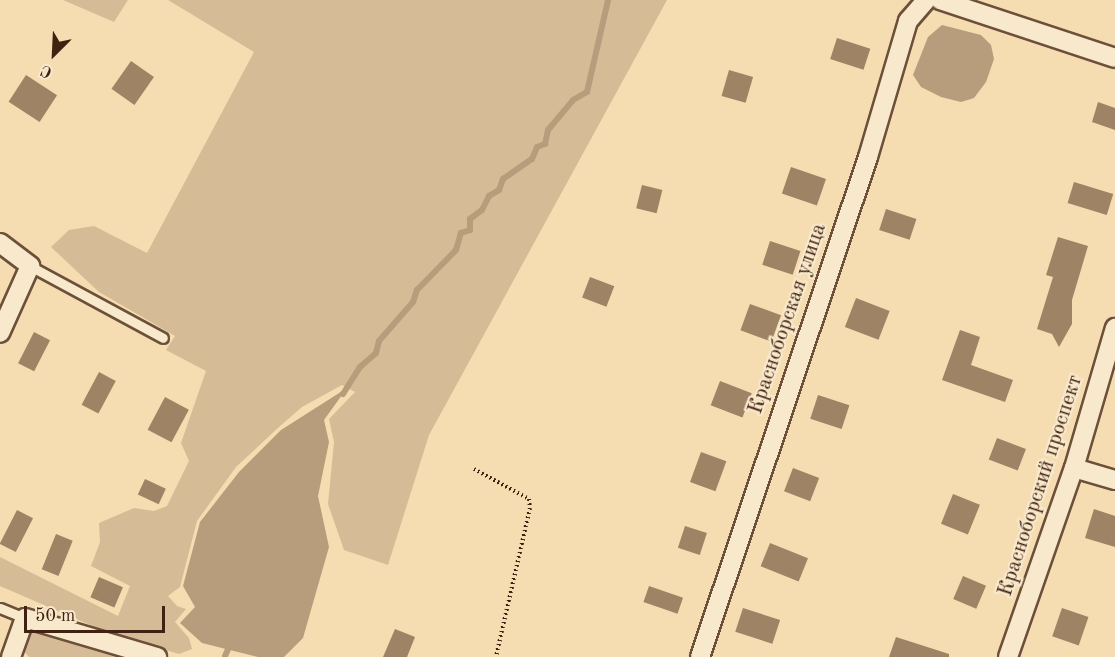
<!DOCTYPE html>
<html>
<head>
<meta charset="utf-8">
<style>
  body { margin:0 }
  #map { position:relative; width:1115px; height:657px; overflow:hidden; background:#f5dcb1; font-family:"Old Standard TT",serif }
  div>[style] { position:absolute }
  .green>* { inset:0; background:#d6bc96 }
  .water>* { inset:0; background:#b79d7b }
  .stream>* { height:6px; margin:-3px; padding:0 3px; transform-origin:3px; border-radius:3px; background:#b79d7b }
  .building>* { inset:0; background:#9e8364; transform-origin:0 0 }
  .path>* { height:4px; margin-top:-2px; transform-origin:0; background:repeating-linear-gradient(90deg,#3f2211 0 1.5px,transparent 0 4.5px) }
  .roads { filter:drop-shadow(2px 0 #6c5039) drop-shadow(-2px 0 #6c5039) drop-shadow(0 2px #6c5039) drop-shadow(0 -2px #6c5039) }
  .lane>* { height:9px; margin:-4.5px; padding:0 4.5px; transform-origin:4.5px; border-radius:4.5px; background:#f8e8cc }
  .street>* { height:18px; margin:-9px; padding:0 9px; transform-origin:9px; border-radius:9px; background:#f8e8cc }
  span { translate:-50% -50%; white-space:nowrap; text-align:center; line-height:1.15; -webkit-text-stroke:4.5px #f8e8cc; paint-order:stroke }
  .street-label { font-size:21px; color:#3f2211 }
  .north { position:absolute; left:24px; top:24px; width:60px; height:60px; -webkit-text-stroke:4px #f8e8cc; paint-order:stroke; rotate:204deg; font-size:16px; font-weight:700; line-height:24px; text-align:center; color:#3f2211 }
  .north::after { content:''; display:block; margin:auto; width:21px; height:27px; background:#3f2211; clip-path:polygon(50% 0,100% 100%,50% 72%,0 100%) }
  .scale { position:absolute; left:24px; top:606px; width:141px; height:27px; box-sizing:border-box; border:3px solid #3f2211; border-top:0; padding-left:8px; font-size:18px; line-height:21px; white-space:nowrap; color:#3f2211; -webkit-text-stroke:4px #f8e8cc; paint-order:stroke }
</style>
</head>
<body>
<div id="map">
  <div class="green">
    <i style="clip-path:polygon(63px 0,128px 0,114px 22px)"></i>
    <i style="clip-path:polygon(168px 0,667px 0,429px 435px,388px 565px,344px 550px,328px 504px,334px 442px,329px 419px,355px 392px,342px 385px,302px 407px,279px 427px,236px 467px,197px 521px,180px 587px,168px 596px,177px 606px,186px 609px,175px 622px,189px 638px,192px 649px,179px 654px,104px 631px,0 586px,0 557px,118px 616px,130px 586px,91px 566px,100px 542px,99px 523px,134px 508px,154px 511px,167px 506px,189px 461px,181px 443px,206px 371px,166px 350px,175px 336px,99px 292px,51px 247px,69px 230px,94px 226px,147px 253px,254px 52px)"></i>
    <i style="clip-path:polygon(30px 628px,134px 657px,29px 657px,22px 649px)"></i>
  </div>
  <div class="water">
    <i style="clip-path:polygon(942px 25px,981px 35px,991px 45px,994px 59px,986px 82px,974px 98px,961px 102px,941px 97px,921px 87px,913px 75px,928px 37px)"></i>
    <i style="clip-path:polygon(347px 388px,324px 420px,329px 442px,318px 496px,329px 547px,303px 638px,284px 657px,258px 657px,202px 643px,180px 623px,195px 607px,183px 586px,200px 522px,239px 472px,281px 430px)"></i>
  </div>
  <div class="stream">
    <i style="left:343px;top:394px;width:32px;rotate:-58deg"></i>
    <i style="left:360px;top:367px;width:21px;rotate:-41deg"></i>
    <i style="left:376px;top:353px;width:12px;rotate:-76deg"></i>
    <i style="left:379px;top:341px;width:52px;rotate:-48.9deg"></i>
    <i style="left:413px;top:302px;width:13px;rotate:-72deg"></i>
    <i style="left:417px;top:290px;width:56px;rotate:-45.7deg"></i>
    <i style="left:456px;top:250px;width:18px;rotate:-74deg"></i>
    <i style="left:461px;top:233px;width:9px;rotate:-18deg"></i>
    <i style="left:470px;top:230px;width:11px;rotate:-90deg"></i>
    <i style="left:470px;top:219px;width:15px;rotate:-37deg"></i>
    <i style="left:482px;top:210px;width:16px;rotate:-63deg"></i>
    <i style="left:489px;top:196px;width:12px;rotate:-31deg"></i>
    <i style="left:499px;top:190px;width:12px;rotate:-70deg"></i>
    <i style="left:503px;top:179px;width:35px;rotate:-35deg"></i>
    <i style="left:532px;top:159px;width:13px;rotate:-67deg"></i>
    <i style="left:537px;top:147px;width:9px;rotate:-21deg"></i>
    <i style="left:545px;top:144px;width:14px;rotate:-78deg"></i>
    <i style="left:548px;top:130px;width:39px;rotate:-50deg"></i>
    <i style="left:573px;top:100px;width:16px;rotate:-30deg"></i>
    <i style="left:587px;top:92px;width:94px;rotate:-77.1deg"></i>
    <i style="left:225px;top:656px;width:12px;rotate:-66deg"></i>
  </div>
  <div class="building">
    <i style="left:837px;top:38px;width:35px;height:22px;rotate:18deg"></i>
    <i style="left:131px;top:61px;width:28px;height:34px;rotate:35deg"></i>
    <i style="left:729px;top:70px;width:25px;height:27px;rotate:16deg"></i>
    <i style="left:26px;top:75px;width:37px;height:32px;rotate:33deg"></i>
    <i style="clip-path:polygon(1098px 102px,1115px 108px,1115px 130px,1092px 122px)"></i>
    <i style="left:791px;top:167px;width:37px;height:28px;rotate:19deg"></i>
    <i style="left:1074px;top:182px;width:41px;height:22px;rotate:17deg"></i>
    <i style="left:642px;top:185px;width:21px;height:24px;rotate:14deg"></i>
    <i style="left:886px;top:209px;width:32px;height:22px;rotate:18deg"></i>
    <i style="clip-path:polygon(1058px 237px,1088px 246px,1072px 300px,1072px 324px,1059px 347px,1052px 334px,1037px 329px,1053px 277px,1046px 275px)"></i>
    <i style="left:770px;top:241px;width:32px;height:25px;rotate:18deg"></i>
    <i style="left:590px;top:277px;width:26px;height:22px;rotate:21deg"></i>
    <i style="left:856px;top:298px;width:36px;height:31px;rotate:21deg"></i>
    <i style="left:750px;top:304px;width:33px;height:28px;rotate:20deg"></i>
    <i style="clip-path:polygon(960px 330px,980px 337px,971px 365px,1013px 380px,1005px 402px,942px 380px)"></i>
    <i style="left:34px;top:332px;width:18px;height:35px;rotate:27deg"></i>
    <i style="left:99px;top:372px;width:19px;height:37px;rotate:28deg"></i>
    <i style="left:720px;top:381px;width:34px;height:26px;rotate:21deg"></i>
    <i style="left:818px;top:395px;width:33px;height:25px;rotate:18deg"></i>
    <i style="left:165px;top:397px;width:27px;height:37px;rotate:28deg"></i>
    <i style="left:997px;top:438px;width:31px;height:23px;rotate:21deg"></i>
    <i style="left:701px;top:452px;width:27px;height:32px;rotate:20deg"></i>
    <i style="left:793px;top:468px;width:28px;height:25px;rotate:21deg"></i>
    <i style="left:145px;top:479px;width:23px;height:17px;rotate:25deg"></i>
    <i style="left:953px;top:494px;width:29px;height:32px;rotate:22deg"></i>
    <i style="clip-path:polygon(1094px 509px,1115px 516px,1115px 547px,1085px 538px)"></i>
    <i style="left:17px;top:510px;width:18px;height:38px;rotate:27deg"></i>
    <i style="left:685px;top:526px;width:23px;height:23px;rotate:18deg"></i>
    <i style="left:56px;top:534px;width:18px;height:38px;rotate:22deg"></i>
    <i style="left:770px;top:543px;width:41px;height:25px;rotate:22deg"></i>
    <i style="left:963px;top:576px;width:25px;height:25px;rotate:23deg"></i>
    <i style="left:99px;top:577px;width:26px;height:22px;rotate:23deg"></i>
    <i style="left:649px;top:586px;width:36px;height:17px;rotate:19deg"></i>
    <i style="left:743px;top:608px;width:39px;height:25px;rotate:18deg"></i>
    <i style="left:1062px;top:608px;width:28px;height:30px;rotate:19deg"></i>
    <i style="clip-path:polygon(395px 629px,415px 637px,407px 657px,383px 657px)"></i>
    <i style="clip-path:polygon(896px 637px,949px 654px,949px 657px,889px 657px)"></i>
  </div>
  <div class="path">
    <i style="left:474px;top:469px;width:63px;rotate:28.6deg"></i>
    <i style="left:529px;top:499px;width:9px;rotate:84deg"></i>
    <i style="left:530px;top:508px;width:153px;rotate:102.9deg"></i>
  </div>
  <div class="roads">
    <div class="lane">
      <i style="left:30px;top:266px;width:151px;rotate:28.4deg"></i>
      <i style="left:0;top:608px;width:27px;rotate:22deg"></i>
    </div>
    <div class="street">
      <i style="left:940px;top:0;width:184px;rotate:18.3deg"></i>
      <i style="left:0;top:243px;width:38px;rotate:37deg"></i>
      <i style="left:30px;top:266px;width:73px;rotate:114.1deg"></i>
      <i style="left:1074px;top:468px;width:43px;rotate:16.3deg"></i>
      <i style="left:11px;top:657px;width:41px;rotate:-70.3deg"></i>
      <i style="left:25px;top:618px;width:138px;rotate:16.5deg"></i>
      <i style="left:700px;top:657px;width:527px;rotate:-71.43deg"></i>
      <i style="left:868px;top:157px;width:142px;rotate:-73.6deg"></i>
      <i style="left:908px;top:21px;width:28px;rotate:-49deg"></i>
      <i style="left:1008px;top:657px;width:200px;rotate:-70.8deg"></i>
      <i style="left:1074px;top:468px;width:146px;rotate:-73.7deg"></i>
    </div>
  </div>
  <div class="street-label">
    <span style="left:788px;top:319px;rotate:-71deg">Красноборская улица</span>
    <span style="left:1041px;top:486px;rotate:-72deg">Красноборский проспект</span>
  </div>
  <div class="north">С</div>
  <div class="scale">50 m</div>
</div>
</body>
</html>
